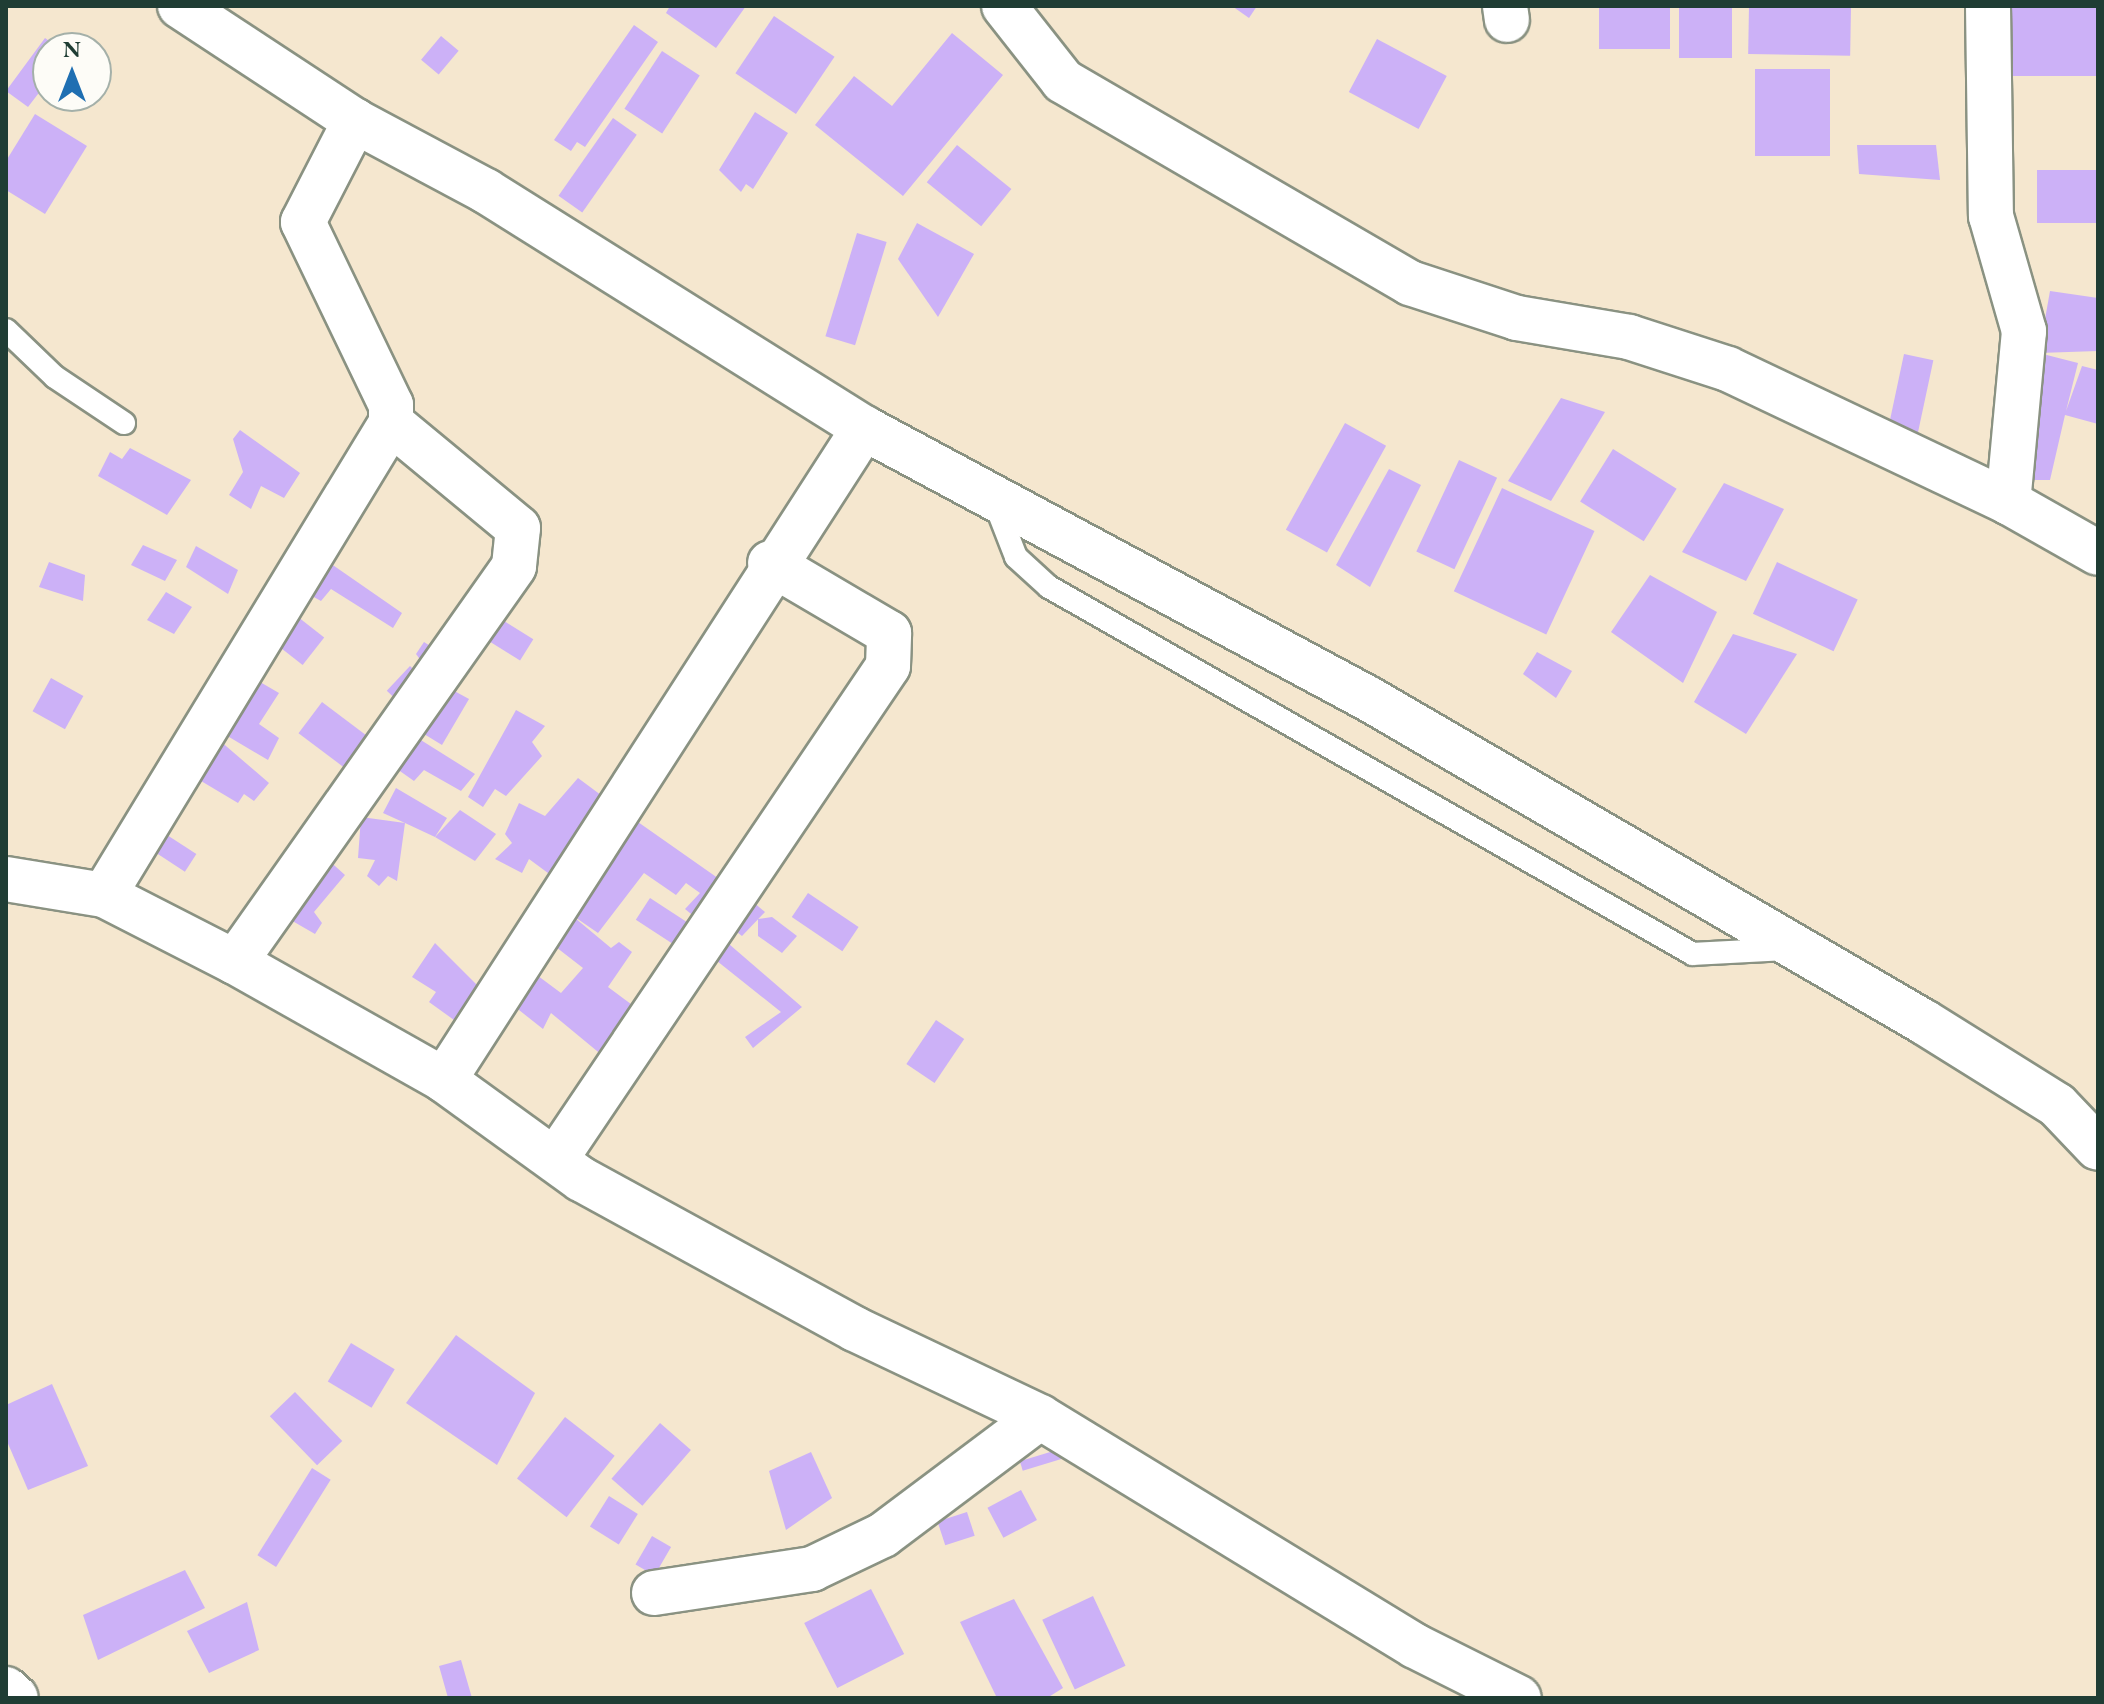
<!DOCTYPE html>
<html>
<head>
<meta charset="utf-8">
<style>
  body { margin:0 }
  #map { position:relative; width:2104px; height:1704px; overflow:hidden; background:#f5e7cf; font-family:"EB Garamond",serif }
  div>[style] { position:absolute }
  .building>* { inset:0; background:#ccb1f7; transform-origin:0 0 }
  .roads { filter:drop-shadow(2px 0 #8a9282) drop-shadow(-2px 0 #8a9282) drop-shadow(0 2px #8a9282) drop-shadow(0 -2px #8a9282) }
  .lane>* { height:22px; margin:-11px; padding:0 11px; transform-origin:11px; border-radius:11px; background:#fff }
  .street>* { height:44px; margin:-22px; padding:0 22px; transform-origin:22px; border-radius:22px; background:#fff }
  span { translate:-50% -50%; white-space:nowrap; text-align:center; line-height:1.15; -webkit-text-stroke:6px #fdfcf7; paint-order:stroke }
  .frame { position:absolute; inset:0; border:8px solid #1f3d34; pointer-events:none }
  .north { position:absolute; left:32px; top:32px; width:80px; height:80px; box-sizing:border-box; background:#fdfcf7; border:2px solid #a4b0a9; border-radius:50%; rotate:0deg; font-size:22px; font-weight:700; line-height:32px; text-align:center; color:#1f3d34 }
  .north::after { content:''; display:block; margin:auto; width:28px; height:36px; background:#1f6fb2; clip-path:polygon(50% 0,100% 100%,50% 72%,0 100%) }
</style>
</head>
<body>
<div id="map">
  <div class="building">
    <i style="clip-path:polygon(670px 6px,746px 6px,716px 48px,666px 13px)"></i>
    <i style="clip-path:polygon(1232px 6px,1257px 6px,1249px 18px)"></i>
    <i style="left:1599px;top:6px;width:71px;height:43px"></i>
    <i style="left:1679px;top:6px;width:53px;height:52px"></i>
    <i style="left:1749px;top:6px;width:102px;height:48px;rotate:1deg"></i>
    <i style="left:2000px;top:6px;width:98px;height:70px"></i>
    <i style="left:774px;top:16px;width:73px;height:69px;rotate:34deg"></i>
    <i style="clip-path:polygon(634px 25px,658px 42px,585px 147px,577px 142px,571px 151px,554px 140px)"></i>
    <i style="clip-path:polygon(952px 33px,1003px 75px,903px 196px,815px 125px,854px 76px,892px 106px)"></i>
    <i style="left:441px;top:36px;width:23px;height:31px;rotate:40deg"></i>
    <i style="clip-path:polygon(45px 38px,59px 48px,48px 48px,48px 81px,28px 107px,6px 91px)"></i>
    <i style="left:1377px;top:39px;width:79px;height:60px;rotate:28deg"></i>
    <i style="left:662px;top:51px;width:45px;height:69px;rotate:33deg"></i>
    <i style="left:1755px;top:69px;width:75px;height:87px"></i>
    <i style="clip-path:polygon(755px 112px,788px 133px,753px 189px,746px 184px,741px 192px,719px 170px)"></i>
    <i style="clip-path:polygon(35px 114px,87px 146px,45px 214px,6px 190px,6px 161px)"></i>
    <i style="left:613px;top:118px;width:29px;height:95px;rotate:35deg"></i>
    <i style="left:957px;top:145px;width:70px;height:48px;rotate:39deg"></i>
    <i style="clip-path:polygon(1857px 145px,1936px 145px,1940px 180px,1859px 174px)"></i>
    <i style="left:2098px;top:170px;width:53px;height:61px;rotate:90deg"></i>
    <i style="clip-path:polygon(917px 223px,974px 254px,938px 317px,898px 259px)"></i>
    <i style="left:857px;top:233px;width:31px;height:108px;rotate:17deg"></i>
    <i style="clip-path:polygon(2050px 291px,2098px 298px,2098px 351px,2039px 353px)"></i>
    <i style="clip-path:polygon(2039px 353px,2078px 363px,2066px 411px,2082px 366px,2098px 370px,2098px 424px,2065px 415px,2050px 480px,2020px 480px)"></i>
    <i style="left:1904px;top:354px;width:30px;height:74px;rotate:12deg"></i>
    <i style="clip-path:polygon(1561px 398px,1605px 412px,1551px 501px,1508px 481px)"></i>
    <i style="left:1345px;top:423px;width:47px;height:122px;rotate:29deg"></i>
    <i style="clip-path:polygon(240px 430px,300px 473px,284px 498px,261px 486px,251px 509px,229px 495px,243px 472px,233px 439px)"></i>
    <i style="clip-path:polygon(130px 448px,191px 480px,167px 515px,98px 476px,110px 452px,122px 459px)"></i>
    <i style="left:1613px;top:449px;width:75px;height:62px;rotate:32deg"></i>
    <i style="left:1459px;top:460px;width:42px;height:101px;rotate:25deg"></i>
    <i style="clip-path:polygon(1389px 469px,1421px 485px,1370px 587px,1336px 565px)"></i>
    <i style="clip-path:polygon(1724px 483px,1784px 509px,1746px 581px,1682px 552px)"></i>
    <i style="left:1502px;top:488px;width:102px;height:114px;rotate:25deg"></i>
    <i style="clip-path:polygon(143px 545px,177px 560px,165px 581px,131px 565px)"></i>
    <i style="clip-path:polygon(196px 546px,238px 570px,228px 594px,186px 567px)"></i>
    <i style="clip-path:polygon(314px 552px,402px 613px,393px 628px,331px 589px,321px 601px,292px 585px)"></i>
    <i style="clip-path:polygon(49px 562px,85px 575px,83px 601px,39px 587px)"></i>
    <i style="left:1777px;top:562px;width:89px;height:57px;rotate:25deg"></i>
    <i style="clip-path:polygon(1650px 575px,1717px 612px,1683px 683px,1611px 632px)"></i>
    <i style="clip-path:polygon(166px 592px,192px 607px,174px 634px,147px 620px)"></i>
    <i style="left:284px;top:606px;width:51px;height:35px;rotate:38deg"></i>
    <i style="left:496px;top:616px;width:44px;height:25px;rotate:32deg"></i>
    <i style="clip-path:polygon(1733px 634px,1797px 654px,1746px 734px,1694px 702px)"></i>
    <i style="clip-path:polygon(424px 642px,449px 658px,430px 673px,416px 654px)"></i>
    <i style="clip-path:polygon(1537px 652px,1572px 671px,1556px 698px,1523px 674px)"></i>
    <i style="left:410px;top:666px;width:25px;height:34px;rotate:43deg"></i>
    <i style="left:51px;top:678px;width:37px;height:38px;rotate:29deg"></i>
    <i style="clip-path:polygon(253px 678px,279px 693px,259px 724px,279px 738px,268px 760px,219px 731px)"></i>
    <i style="clip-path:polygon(447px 687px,469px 699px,442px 745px,424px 734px)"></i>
    <i style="left:322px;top:702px;width:59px;height:39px;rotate:37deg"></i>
    <i style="clip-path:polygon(516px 710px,545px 726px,532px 742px,542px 756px,506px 796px,495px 789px,483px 807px,468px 797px)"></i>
    <i style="clip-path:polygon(416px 737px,475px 774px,461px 791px,424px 770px,414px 781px,397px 769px)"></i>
    <i style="clip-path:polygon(219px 740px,269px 783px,254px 801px,244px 794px,238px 803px,191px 775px)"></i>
    <i style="clip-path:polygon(578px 778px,609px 801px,552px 876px,529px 859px,522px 873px,495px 859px,512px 843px,505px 834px,519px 803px,545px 816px)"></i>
    <i style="clip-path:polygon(396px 788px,447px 818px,435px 837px,405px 823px,397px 881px,388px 876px,379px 886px,367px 876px,375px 860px,358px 858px,361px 817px,405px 823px,383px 813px)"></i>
    <i style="clip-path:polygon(460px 810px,496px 834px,475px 861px,435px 837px)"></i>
    <i style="clip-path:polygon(628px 815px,732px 888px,707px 927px,685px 909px,700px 893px,686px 883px,676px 895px,644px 873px,598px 933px,569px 913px,611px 948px,619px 942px,632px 952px,608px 987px,643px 1013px,603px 1056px,551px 1013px,543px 1029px,505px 999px,526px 967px,561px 993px,583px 968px,543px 937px)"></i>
    <i style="left:167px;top:835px;width:35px;height:21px;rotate:33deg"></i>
    <i style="clip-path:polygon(325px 857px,345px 875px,314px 912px,322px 923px,315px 934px,289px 919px)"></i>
    <i style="left:808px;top:893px;width:61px;height:29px;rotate:34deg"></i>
    <i style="clip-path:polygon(745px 895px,765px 912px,742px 936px,724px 922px)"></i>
    <i style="left:650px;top:898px;width:48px;height:26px;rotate:33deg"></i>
    <i style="clip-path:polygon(772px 917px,797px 936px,782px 953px,758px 936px,758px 919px)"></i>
    <i style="clip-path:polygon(722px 938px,802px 1007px,753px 1048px,745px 1037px,781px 1012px,712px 957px)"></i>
    <i style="clip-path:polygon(435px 943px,479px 987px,454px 1020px,429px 1002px,436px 992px,412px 977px)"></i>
    <i style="left:936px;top:1020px;width:34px;height:53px;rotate:34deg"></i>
    <i style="clip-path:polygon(456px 1335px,535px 1393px,497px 1465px,406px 1403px)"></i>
    <i style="left:351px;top:1343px;width:51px;height:45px;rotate:31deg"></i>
    <i style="clip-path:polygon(52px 1384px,88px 1466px,28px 1490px,6px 1439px,6px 1405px)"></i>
    <i style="left:295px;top:1392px;width:68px;height:35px;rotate:46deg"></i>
    <i style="left:565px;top:1417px;width:63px;height:78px;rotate:38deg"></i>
    <i style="left:660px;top:1423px;width:41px;height:74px;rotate:41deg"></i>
    <i style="left:1060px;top:1449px;width:10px;height:42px;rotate:73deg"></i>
    <i style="clip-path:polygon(811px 1452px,832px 1498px,786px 1530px,769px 1471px)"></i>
    <i style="left:312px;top:1468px;width:22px;height:103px;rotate:32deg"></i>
    <i style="left:1021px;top:1490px;width:34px;height:38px;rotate:62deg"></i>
    <i style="left:609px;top:1496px;width:34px;height:36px;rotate:32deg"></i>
    <i style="left:967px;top:1512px;width:25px;height:31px;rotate:72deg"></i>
    <i style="left:652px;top:1536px;width:22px;height:33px;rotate:30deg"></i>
    <i style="clip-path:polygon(185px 1570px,205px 1608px,98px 1660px,83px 1615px)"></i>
    <i style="left:871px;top:1589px;width:73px;height:75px;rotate:63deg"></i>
    <i style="left:1093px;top:1596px;width:77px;height:56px;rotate:65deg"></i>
    <i style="clip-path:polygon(1014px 1599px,1063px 1688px,1047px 1698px,997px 1698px,960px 1622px)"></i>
    <i style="clip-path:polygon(247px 1602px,259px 1650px,209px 1673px,187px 1631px)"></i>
    <i style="clip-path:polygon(461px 1660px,472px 1698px,448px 1698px,439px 1666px)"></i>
  </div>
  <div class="roads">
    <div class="lane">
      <i style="left:6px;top:330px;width:68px;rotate:43.8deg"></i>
      <i style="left:55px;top:377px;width:83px;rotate:33.7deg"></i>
      <i style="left:995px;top:503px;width:58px;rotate:68.7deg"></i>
      <i style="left:1016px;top:557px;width:45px;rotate:42.3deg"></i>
      <i style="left:1049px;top:587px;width:741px;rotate:29.68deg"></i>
      <i style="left:1693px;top:954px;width:97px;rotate:-3deg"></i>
    </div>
    <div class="street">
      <i style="left:180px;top:6px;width:209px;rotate:33.3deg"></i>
      <i style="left:355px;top:121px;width:149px;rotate:28.1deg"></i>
      <i style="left:486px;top:191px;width:446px;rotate:32.1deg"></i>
      <i style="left:864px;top:428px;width:573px;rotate:28.22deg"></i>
      <i style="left:1369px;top:699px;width:642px;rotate:30.2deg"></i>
      <i style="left:1924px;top:1022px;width:157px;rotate:32deg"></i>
      <i style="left:2057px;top:1105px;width:59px;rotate:46.4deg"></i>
      <i style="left:1004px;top:6px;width:95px;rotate:51.8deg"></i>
      <i style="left:1063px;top:81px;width:402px;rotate:30.2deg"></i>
      <i style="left:1410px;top:283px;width:113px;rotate:18.1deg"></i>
      <i style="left:1517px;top:318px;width:114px;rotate:9.6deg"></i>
      <i style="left:1629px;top:337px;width:104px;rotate:17.9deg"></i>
      <i style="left:1728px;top:369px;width:310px;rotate:25.4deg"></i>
      <i style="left:2008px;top:502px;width:103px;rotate:29.5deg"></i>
      <i style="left:1505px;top:6px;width:14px;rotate:82deg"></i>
      <i style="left:1988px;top:6px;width:210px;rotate:89.2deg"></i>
      <i style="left:1991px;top:216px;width:120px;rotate:74deg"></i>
      <i style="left:2024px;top:331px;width:172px;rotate:95.3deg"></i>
      <i style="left:6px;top:879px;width:99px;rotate:9.3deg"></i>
      <i style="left:104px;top:895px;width:147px;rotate:27.1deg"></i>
      <i style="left:235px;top:962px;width:240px;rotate:29.4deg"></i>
      <i style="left:444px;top:1080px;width:169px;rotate:35.9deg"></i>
      <i style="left:581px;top:1179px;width:312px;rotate:28.7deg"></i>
      <i style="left:855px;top:1329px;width:205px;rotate:25.4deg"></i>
      <i style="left:1040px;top:1417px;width:439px;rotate:31.4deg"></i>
      <i style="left:1415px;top:1646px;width:116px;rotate:26.6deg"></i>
      <i style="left:104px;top:895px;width:552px;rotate:-58.7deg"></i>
      <i style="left:391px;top:423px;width:18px;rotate:-90deg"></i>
      <i style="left:391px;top:405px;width:203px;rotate:-115.7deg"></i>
      <i style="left:303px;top:222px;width:114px;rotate:-62.8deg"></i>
      <i style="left:235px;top:962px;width:484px;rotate:-54.8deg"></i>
      <i style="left:514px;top:566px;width:38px;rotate:-84deg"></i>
      <i style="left:518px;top:528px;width:165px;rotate:-140.4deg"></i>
      <i style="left:444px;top:1080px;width:776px;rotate:-57.21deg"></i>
      <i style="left:557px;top:1157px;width:592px;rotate:-56.01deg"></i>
      <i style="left:888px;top:666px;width:33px;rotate:-88deg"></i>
      <i style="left:889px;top:633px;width:138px;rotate:-149.5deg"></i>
      <i style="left:654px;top:1593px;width:160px;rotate:-8.6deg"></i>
      <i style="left:812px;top:1569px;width:79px;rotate:-25.6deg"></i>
      <i style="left:883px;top:1535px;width:196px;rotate:-36.9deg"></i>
      <i style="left:6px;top:1689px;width:13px;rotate:42deg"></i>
    </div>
  </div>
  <div class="frame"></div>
  <div class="north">N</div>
</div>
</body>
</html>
